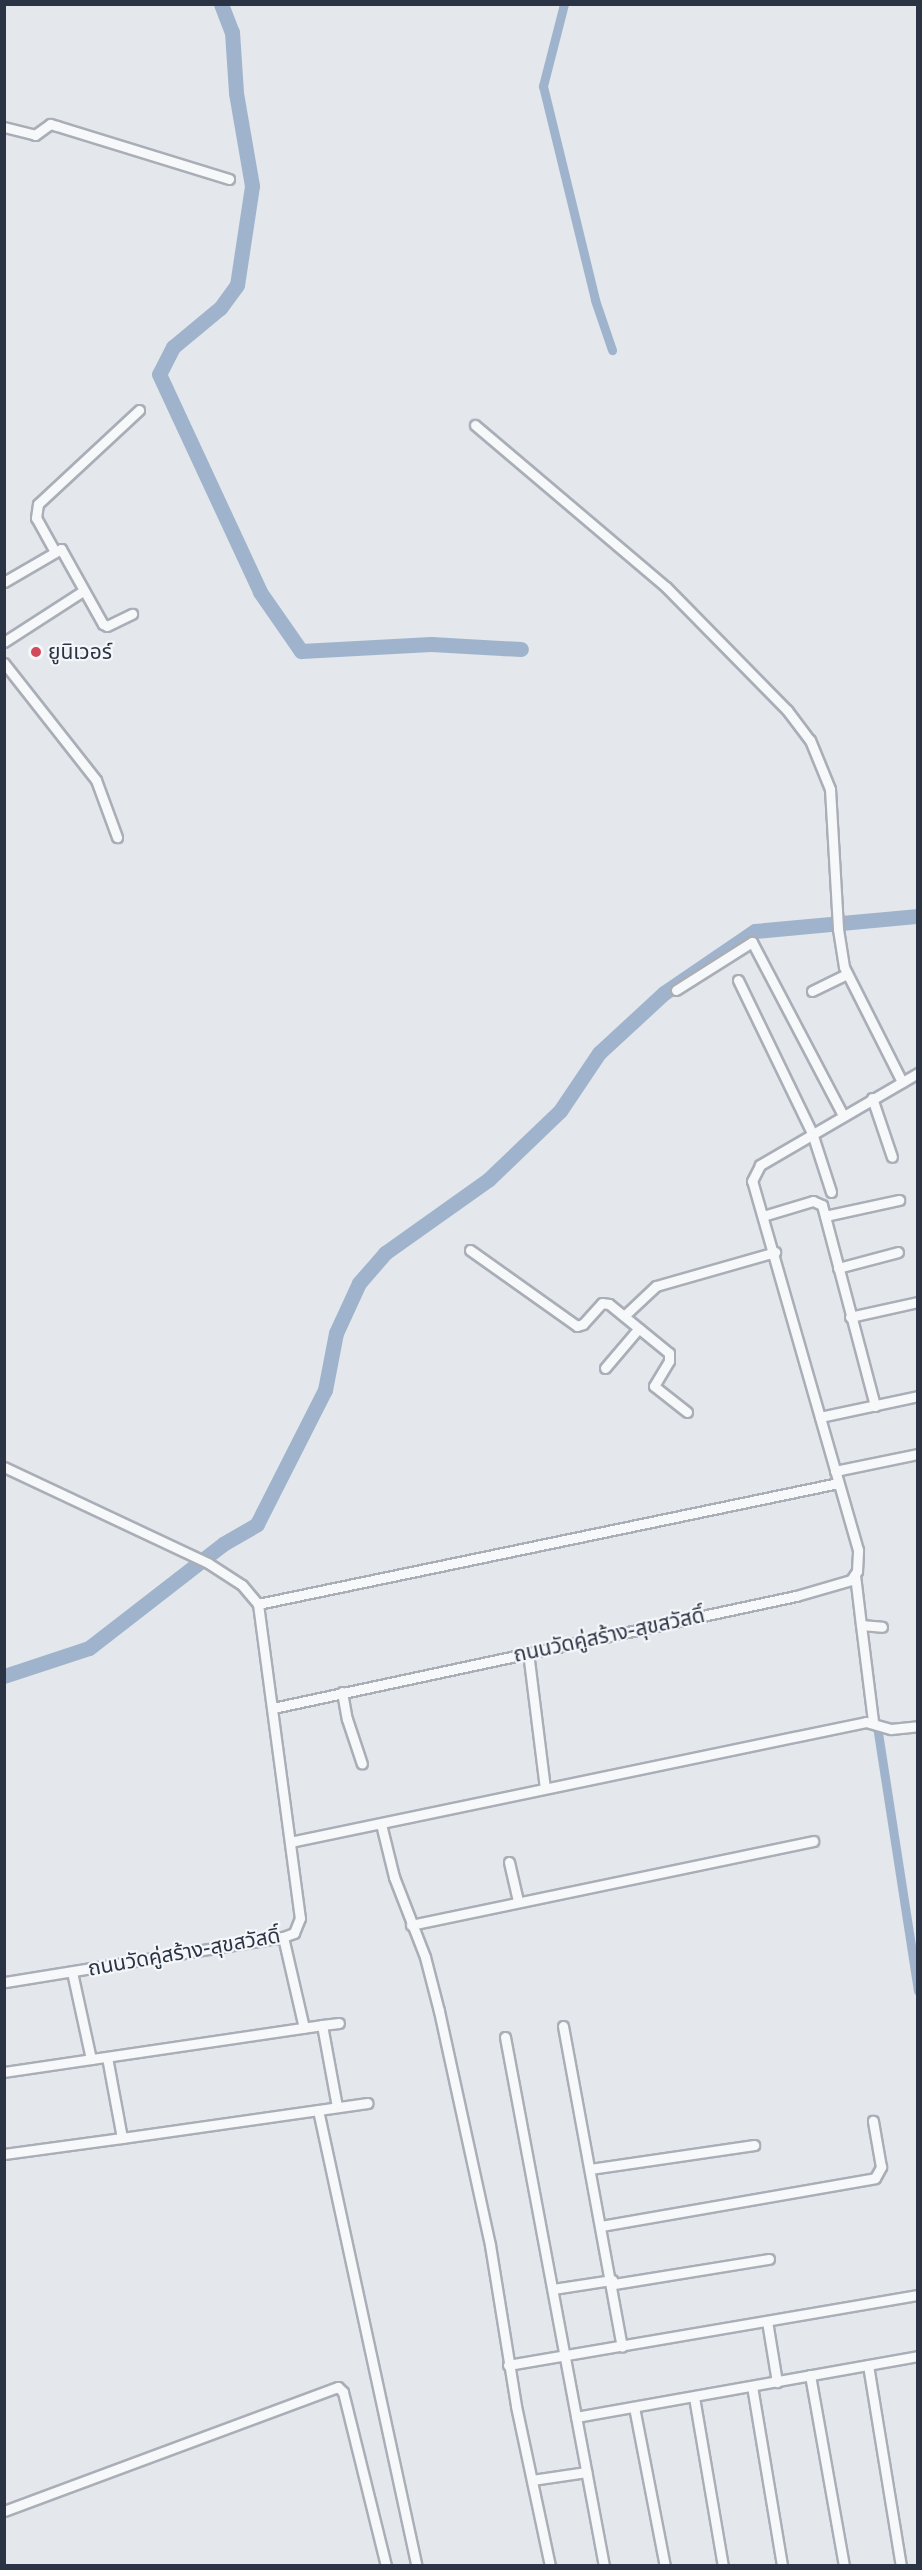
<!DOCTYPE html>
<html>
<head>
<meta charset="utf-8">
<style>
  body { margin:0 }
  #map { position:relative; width:922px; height:2570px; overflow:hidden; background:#e4e7ec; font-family:"DejaVu Sans","Noto Sans Thai",sans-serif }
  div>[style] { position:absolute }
  .canal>* { height:9px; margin:-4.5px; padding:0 4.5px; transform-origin:4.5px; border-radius:4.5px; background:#9fb4cc }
  .river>* { height:15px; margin:-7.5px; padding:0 7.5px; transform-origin:7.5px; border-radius:7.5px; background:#9fb4cc }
  .roads { filter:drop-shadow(2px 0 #a9aeb7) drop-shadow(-2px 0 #a9aeb7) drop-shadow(0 2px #a9aeb7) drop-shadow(0 -2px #a9aeb7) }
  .minor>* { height:9px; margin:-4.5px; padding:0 4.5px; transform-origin:4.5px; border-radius:4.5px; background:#f7f8fa }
  .dots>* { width:16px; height:16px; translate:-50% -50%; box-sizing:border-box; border:3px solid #f4f6f9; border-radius:50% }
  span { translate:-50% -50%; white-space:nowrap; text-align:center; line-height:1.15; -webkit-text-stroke:4.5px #f4f6f9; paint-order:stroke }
  .poi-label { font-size:21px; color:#2b3445 }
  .left { translate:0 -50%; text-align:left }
  .street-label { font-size:21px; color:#2b3445 }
  .frame { position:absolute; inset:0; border:6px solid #2b3445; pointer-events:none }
</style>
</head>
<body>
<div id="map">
  <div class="canal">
    <i style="left:564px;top:4px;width:85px;rotate:104.4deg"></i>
    <i style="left:543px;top:86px;width:220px;rotate:76.3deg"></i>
    <i style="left:595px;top:300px;width:53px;rotate:71.2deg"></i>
    <i style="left:877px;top:1726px;width:268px;rotate:81.2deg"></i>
  </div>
  <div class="river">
    <i style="left:221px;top:4px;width:30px;rotate:69deg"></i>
    <i style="left:232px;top:32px;width:61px;rotate:86.2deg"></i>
    <i style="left:236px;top:93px;width:94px;rotate:80.2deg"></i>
    <i style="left:252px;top:186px;width:100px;rotate:98.6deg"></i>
    <i style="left:237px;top:285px;width:29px;rotate:126deg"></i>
    <i style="left:220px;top:308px;width:61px;rotate:140.3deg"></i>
    <i style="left:173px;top:347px;width:30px;rotate:117deg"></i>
    <i style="left:159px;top:374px;width:240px;rotate:65.1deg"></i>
    <i style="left:260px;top:592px;width:72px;rotate:55.2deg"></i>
    <i style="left:301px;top:651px;width:130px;rotate:-3.1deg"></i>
    <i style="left:431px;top:644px;width:90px;rotate:3.2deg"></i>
    <i style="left:4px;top:1676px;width:89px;rotate:-18.2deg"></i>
    <i style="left:89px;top:1648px;width:170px;rotate:-37.8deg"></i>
    <i style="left:223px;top:1544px;width:39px;rotate:-30deg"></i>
    <i style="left:257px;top:1524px;width:150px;rotate:-63.1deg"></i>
    <i style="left:325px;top:1390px;width:58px;rotate:-79.1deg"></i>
    <i style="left:336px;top:1333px;width:55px;rotate:-65.3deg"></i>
    <i style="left:359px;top:1283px;width:40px;rotate:-49deg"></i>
    <i style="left:385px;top:1253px;width:128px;rotate:-35.4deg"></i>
    <i style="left:489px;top:1179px;width:98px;rotate:-43.8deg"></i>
    <i style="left:560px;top:1111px;width:70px;rotate:-56.1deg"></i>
    <i style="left:599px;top:1053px;width:88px;rotate:-42.7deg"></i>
    <i style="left:664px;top:993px;width:110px;rotate:-34.3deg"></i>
    <i style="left:755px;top:931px;width:164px;rotate:-5.3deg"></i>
  </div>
  <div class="roads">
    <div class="minor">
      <i style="left:4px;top:127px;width:32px;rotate:14deg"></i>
      <i style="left:35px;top:135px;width:19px;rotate:-36deg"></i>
      <i style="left:50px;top:124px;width:7px;rotate:16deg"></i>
      <i style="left:57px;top:126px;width:180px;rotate:17.1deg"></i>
      <i style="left:475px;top:425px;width:250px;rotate:40.3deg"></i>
      <i style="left:666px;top:587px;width:173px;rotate:45.5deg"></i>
      <i style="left:787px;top:710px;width:38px;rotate:53deg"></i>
      <i style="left:810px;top:740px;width:53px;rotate:67.8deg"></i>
      <i style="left:830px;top:789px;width:140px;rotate:86.7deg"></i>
      <i style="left:838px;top:929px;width:38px;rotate:81deg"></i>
      <i style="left:844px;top:967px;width:129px;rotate:63.2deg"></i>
      <i style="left:54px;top:550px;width:37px;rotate:-119deg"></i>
      <i style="left:36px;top:518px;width:14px;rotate:-82deg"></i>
      <i style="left:38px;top:504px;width:138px;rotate:-42.9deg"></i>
      <i style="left:4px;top:582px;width:66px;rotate:-30.1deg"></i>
      <i style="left:61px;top:549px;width:86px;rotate:60.8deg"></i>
      <i style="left:103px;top:624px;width:4px;rotate:27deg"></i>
      <i style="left:107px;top:626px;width:28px;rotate:-26deg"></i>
      <i style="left:4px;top:642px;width:94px;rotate:-32.8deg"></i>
      <i style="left:4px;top:663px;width:149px;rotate:51.8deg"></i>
      <i style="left:96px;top:780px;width:61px;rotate:69.8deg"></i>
      <i style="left:738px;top:980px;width:170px;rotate:64.2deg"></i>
      <i style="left:812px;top:1133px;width:62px;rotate:72.1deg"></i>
      <i style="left:676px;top:990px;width:90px;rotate:-32.3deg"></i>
      <i style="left:752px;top:942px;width:195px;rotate:62.3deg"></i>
      <i style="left:812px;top:991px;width:39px;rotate:-26deg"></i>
      <i style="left:872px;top:1098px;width:62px;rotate:71.3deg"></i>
      <i style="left:763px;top:1216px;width:52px;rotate:-16.7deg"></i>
      <i style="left:813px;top:1201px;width:10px;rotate:24deg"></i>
      <i style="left:822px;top:1205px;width:208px;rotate:75.2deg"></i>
      <i style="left:825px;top:1216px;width:76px;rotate:-12.2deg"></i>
      <i style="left:470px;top:1250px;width:131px;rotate:35.4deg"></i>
      <i style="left:577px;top:1326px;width:6px;rotate:-18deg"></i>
      <i style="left:583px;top:1324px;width:28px;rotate:-48deg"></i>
      <i style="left:602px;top:1303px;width:7px;rotate:8deg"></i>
      <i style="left:609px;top:1304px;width:77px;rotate:39.2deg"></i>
      <i style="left:669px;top:1353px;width:8px;rotate:90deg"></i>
      <i style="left:669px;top:1361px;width:29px;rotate:121deg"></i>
      <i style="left:654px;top:1386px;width:42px;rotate:38.2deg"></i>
      <i style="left:838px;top:1268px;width:62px;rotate:-14.9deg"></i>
      <i style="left:624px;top:1316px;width:44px;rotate:-43.2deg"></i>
      <i style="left:656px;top:1286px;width:124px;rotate:-15.9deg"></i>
      <i style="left:850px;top:1317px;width:70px;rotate:-12.4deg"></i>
      <i style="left:605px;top:1368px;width:52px;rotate:-49.6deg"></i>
      <i style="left:820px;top:1417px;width:100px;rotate:-12.1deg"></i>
      <i style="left:4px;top:1467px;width:225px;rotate:25.2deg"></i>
      <i style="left:208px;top:1563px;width:40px;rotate:32.9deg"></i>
      <i style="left:242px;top:1585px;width:25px;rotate:50deg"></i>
      <i style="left:258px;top:1604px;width:317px;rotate:82.4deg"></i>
      <i style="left:300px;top:1918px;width:16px;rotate:112deg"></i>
      <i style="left:294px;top:1933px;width:12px;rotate:160deg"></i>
      <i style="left:283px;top:1937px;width:283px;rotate:170.8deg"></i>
      <i style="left:835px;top:1471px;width:85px;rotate:-11.6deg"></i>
      <i style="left:855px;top:1575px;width:50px;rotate:83.2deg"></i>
      <i style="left:861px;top:1625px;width:21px;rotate:5deg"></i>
      <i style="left:258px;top:1604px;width:592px;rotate:-11.78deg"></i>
      <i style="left:861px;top:1625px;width:97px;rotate:82.9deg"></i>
      <i style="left:528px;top:1652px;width:137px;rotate:82.9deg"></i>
      <i style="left:342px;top:1692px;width:27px;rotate:80deg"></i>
      <i style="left:347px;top:1719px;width:47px;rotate:71.6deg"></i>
      <i style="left:273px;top:1708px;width:535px;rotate:-12.09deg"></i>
      <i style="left:796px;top:1596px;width:57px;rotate:-16.2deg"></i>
      <i style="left:851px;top:1580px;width:11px;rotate:-56deg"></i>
      <i style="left:857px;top:1571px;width:21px;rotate:-87deg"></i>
      <i style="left:858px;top:1550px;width:384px;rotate:-106deg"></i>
      <i style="left:752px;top:1181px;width:18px;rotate:-63deg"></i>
      <i style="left:760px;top:1165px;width:183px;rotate:-30.2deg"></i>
      <i style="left:381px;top:1824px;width:55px;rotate:76.2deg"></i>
      <i style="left:394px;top:1877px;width:86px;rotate:68.8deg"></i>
      <i style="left:425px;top:1957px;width:56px;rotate:75.5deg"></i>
      <i style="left:439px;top:2011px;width:239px;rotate:77.7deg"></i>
      <i style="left:490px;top:2245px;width:163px;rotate:80.8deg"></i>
      <i style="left:516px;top:2406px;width:164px;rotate:78deg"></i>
      <i style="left:290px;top:1842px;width:588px;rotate:-11.77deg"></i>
      <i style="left:866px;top:1722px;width:26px;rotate:16deg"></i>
      <i style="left:891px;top:1729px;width:27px;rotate:-6deg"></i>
      <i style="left:509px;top:1862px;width:40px;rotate:77deg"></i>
      <i style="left:411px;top:1925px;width:411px;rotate:-11.8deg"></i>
      <i style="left:283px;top:1937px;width:93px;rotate:77deg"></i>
      <i style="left:72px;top:1972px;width:89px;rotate:77.7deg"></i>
      <i style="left:322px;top:2025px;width:17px;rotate:-7deg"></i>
      <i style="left:563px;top:2026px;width:326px;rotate:79.6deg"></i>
      <i style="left:505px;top:2037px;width:538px;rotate:79.4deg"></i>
      <i style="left:4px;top:2072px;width:321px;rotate:-8.4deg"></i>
      <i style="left:322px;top:2025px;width:83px;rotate:79.6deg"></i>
      <i style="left:318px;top:2110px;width:467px;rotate:77.8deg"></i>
      <i style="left:122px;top:2138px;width:248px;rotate:-8.1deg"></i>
      <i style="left:4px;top:2154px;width:119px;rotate:-7.7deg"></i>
      <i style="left:122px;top:2138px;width:82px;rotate:-100.5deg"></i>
      <i style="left:590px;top:2169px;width:166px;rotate:-8.3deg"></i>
      <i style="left:601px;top:2226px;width:278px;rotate:-9.9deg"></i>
      <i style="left:875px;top:2178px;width:13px;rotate:-61deg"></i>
      <i style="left:881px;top:2167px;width:47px;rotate:-99.9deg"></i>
      <i style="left:614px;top:2284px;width:157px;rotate:-9.2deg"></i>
      <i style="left:553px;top:2289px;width:60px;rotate:-8.7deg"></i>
      <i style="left:767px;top:2321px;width:62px;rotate:80.7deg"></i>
      <i style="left:508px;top:2365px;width:416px;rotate:-9.7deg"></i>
      <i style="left:868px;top:2365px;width:204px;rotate:80.7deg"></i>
      <i style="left:810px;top:2375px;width:194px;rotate:79.9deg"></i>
      <i style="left:752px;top:2386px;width:182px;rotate:80.5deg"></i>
      <i style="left:694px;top:2397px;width:171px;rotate:80.3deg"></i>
      <i style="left:634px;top:2407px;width:162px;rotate:79deg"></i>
      <i style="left:576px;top:2417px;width:347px;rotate:-10.1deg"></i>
      <i style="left:532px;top:2480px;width:55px;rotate:-8.4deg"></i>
      <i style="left:4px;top:2511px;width:356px;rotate:-20.4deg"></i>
      <i style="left:338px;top:2387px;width:7px;rotate:45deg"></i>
      <i style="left:343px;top:2392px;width:179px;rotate:76.1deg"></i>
    </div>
  </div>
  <div class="dots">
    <i style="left:36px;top:652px;background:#d1495b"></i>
  </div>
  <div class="poi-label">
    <span class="left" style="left:48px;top:652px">ยูนิเวอร์</span>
  </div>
  <div class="street-label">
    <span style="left:609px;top:1635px;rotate:-12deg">ถนนวัดคู่สร้าง-สุขสวัสดิ์</span>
    <span style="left:184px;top:1952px;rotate:-10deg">ถนนวัดคู่สร้าง-สุขสวัสดิ์</span>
  </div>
  <div class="frame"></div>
</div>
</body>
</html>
